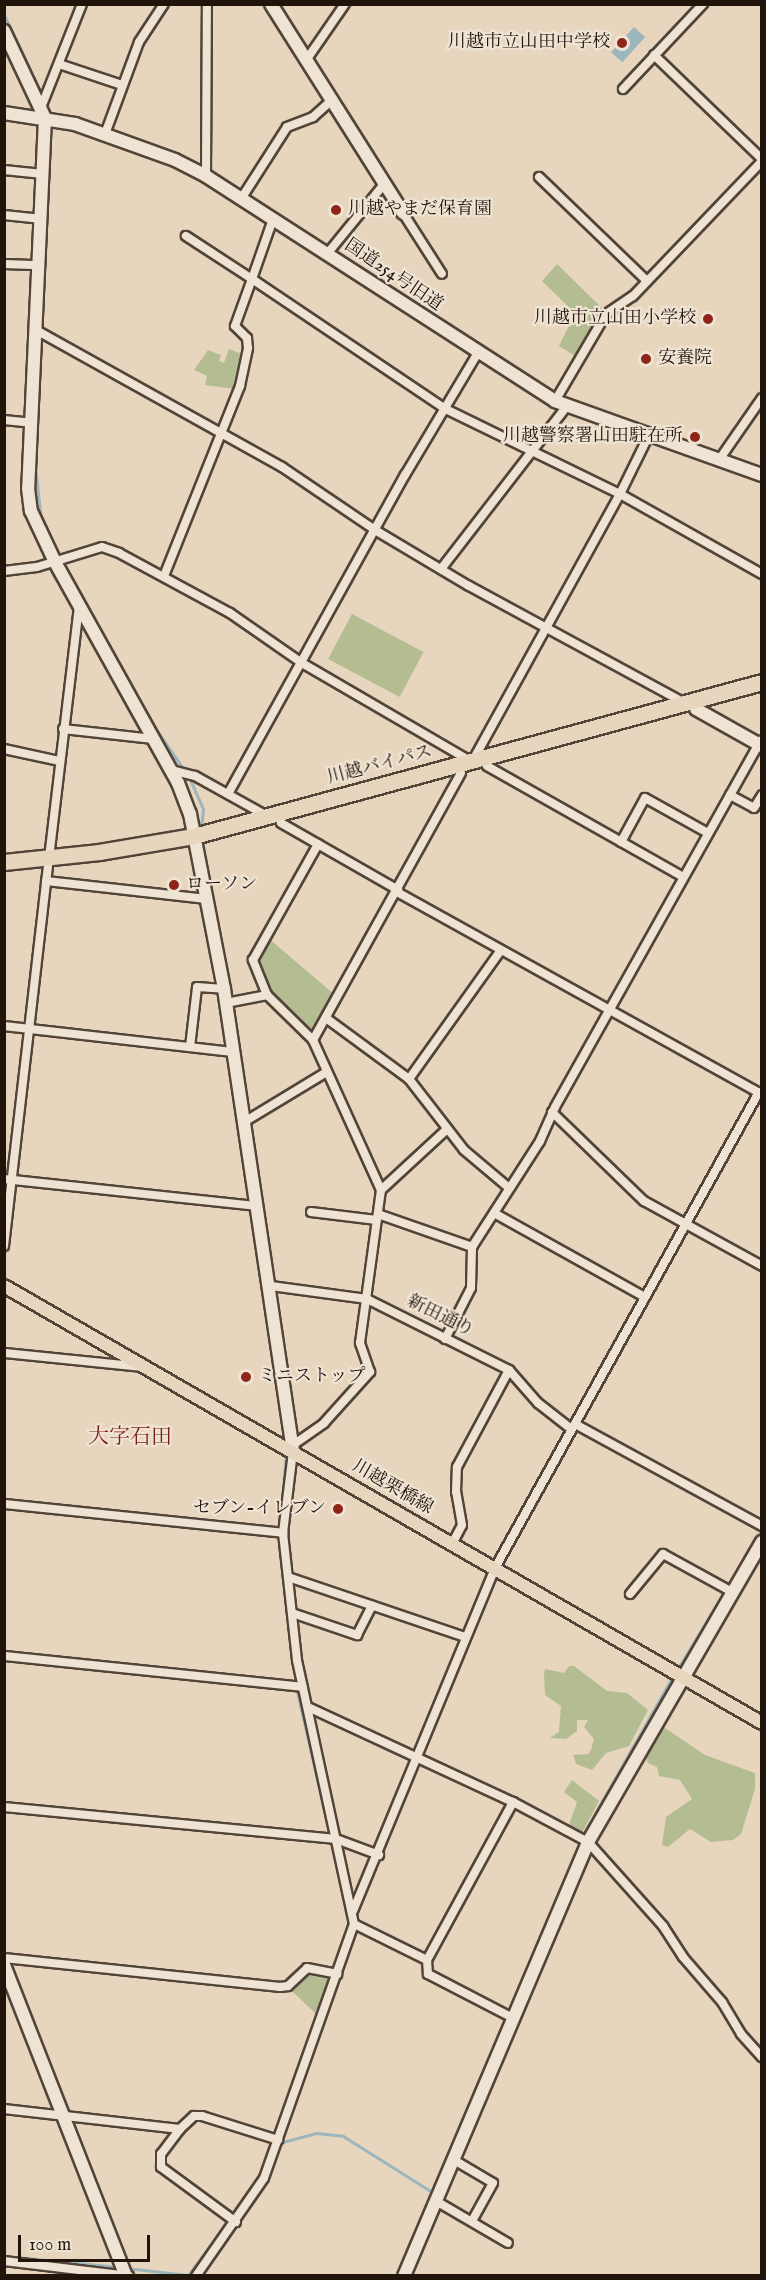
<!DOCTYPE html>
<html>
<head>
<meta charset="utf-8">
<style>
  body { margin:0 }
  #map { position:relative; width:766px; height:2280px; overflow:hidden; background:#e7d5bd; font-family:"IM FELL English","Noto Serif JP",serif }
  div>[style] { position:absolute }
  .green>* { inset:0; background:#b4bd92; transform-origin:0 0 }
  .water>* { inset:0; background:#9bb6bc; transform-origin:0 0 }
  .stream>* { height:3px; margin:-1.5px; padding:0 1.5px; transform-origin:1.5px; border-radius:1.5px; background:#9bb6bc }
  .roads { filter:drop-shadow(2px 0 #524438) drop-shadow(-2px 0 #524438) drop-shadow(0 2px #524438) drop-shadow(0 -2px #524438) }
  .street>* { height:8px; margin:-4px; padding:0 4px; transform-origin:4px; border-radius:4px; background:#efe4d4 }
  .secondary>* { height:12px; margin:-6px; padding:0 6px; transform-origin:6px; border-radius:6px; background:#efe4d4 }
  .primary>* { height:12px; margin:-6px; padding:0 6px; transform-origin:6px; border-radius:6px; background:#e7d5bd }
  .highway>* { height:15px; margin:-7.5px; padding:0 7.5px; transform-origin:7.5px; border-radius:7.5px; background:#e7d5bd }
  .dots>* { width:16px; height:16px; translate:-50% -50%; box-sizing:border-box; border:3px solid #efe4d4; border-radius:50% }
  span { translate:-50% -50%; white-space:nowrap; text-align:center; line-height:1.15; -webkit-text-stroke:4.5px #efe4d4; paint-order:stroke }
  .poi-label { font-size:18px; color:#20140b }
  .right { translate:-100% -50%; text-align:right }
  .left { translate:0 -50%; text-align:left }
  .street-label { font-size:18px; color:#20140b }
  .quarter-label { font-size:21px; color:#7a1f14 }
  .frame { position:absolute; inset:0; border:6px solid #20140b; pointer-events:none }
  .scale { position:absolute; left:18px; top:2235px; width:132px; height:27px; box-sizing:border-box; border:3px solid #20140b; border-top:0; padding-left:8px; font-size:18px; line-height:21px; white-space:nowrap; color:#20140b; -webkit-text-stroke:4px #efe4d4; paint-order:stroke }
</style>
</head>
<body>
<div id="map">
  <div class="green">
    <i style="clip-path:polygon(557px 264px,604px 310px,577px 357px,559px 346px,575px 313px,542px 281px)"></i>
    <i style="clip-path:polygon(229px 349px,242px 354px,234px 389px,205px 385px,207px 376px,194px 370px,208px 350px,221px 355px,219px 361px,224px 363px)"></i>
    <i style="left:352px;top:614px;width:81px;height:51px;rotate:28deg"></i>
    <i style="clip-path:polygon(267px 937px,335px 995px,314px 1032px,270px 994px,254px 960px)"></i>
    <i style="clip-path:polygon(569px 1666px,574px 1666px,607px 1691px,627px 1693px,648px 1710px,629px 1746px,606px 1753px,592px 1770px,576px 1764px,573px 1755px,588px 1754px,591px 1750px,594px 1739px,584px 1727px,588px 1720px,577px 1720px,577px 1731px,566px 1739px,550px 1738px,559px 1732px,561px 1706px,545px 1695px,544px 1674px,545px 1669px,564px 1673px)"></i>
    <i style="clip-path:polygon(665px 1728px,705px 1755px,755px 1773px,755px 1789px,741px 1834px,733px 1840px,711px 1842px,690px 1829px,668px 1847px,662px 1845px,666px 1817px,692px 1799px,680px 1780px,659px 1776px,657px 1767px,648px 1763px,645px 1755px,658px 1732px)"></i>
    <i style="clip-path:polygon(572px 1780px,599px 1801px,582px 1833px,569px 1825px,577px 1802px,564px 1792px)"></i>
    <i style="clip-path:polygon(310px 1970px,331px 1976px,317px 2015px,290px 1989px)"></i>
  </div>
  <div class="water">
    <i style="left:634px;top:27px;width:15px;height:34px;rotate:42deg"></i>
  </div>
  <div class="stream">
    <i style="left:4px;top:15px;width:91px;rotate:64.6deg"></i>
    <i style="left:47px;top:201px;width:77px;rotate:-87.8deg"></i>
    <i style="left:35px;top:458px;width:209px;rotate:-87.3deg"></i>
    <i style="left:35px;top:465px;width:56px;rotate:83.9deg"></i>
    <i style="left:149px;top:719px;width:62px;rotate:55.5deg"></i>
    <i style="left:188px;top:775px;width:37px;rotate:66deg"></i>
    <i style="left:203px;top:809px;width:19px;rotate:96deg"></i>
    <i style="left:215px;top:975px;width:327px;rotate:81.4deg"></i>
    <i style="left:273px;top:1358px;width:41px;rotate:81.7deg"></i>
    <i style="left:283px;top:1426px;width:17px;rotate:83deg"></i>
    <i style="left:286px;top:1453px;width:84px;rotate:94.8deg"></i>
    <i style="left:279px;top:1537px;width:151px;rotate:83.5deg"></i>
    <i style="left:296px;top:1687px;width:207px;rotate:77.2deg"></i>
    <i style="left:677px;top:1670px;width:165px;rotate:-58.9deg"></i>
    <i style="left:345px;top:1939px;width:20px;rotate:-79deg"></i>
    <i style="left:298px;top:2071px;width:43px;rotate:-71.1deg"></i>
    <i style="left:279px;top:2143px;width:38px;rotate:-15deg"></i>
    <i style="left:316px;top:2133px;width:27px;rotate:6deg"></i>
    <i style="left:343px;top:2136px;width:105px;rotate:32.2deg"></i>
    <i style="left:4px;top:2256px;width:116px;rotate:5.5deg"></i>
    <i style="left:126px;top:2268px;width:62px;rotate:6.4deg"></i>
    <i style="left:188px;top:2275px;width:71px;rotate:-53deg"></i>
    <i style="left:396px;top:2276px;width:481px;rotate:-67deg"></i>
    <i style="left:584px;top:1833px;width:180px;rotate:-60.5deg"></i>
  </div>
  <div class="roads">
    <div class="street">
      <i style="left:654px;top:55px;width:150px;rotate:43.9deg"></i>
      <i style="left:307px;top:59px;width:67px;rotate:-55.4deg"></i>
      <i style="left:59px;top:64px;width:66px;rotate:18.4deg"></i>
      <i style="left:623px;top:89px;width:117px;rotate:-46.7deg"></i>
      <i style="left:42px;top:105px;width:109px;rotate:-68.4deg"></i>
      <i style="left:105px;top:134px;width:98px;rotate:-69.7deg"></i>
      <i style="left:139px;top:42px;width:45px;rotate:-56.7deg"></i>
      <i style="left:4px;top:170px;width:39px;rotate:6deg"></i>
      <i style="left:206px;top:176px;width:172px;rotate:-89.7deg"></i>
      <i style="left:539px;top:177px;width:150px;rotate:43.9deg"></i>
      <i style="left:241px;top:199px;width:85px;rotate:-57.4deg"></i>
      <i style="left:287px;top:127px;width:28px;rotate:-21deg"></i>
      <i style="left:313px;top:117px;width:27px;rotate:-42deg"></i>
      <i style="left:403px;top:213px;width:72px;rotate:57.4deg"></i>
      <i style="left:4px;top:215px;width:38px;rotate:6deg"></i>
      <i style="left:327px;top:254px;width:92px;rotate:-50.8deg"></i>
      <i style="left:4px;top:264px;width:36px;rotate:2deg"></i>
      <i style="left:36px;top:330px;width:282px;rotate:29.1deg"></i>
      <i style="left:282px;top:467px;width:112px;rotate:34.1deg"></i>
      <i style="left:375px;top:530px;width:109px;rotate:30.8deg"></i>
      <i style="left:469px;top:586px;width:243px;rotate:28.5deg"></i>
      <i style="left:555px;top:401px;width:101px;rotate:-59.6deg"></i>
      <i style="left:606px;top:314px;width:32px;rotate:-34deg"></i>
      <i style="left:633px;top:296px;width:187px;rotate:-46.3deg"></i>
      <i style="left:4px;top:420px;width:27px;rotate:6deg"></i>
      <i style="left:648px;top:437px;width:64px;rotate:116.2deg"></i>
      <i style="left:620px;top:494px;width:163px;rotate:29.4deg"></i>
      <i style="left:719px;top:460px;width:75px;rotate:-55.3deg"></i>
      <i style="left:441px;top:569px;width:206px;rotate:-52.3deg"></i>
      <i style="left:4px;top:571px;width:33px;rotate:-7deg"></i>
      <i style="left:37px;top:567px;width:68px;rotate:-17.1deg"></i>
      <i style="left:102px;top:547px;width:18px;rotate:19deg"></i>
      <i style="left:119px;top:553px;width:126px;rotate:28.4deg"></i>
      <i style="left:230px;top:613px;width:88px;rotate:34.8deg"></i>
      <i style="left:302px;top:663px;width:197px;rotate:30.2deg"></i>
      <i style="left:472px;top:762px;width:306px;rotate:-61.1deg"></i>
      <i style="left:620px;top:494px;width:196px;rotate:-154deg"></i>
      <i style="left:444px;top:408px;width:231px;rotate:-146.1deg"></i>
      <i style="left:252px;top:279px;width:64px;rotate:-70.7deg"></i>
      <i style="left:164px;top:576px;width:205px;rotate:-68.2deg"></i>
      <i style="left:240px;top:386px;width:39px;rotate:-78deg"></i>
      <i style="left:248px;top:348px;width:10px;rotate:-96deg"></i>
      <i style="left:247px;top:338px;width:17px;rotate:-135deg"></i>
      <i style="left:235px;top:326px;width:50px;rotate:-70.1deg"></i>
      <i style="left:252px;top:279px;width:79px;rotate:-146.9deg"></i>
      <i style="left:63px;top:729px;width:91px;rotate:6.3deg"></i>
      <i style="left:4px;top:749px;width:56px;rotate:12.3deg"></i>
      <i style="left:487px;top:766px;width:225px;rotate:29.5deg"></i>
      <i style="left:171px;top:770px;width:25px;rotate:14deg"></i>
      <i style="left:195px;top:776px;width:82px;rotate:29.1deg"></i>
      <i style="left:228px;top:794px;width:365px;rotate:-61deg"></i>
      <i style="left:405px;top:475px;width:141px;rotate:-59.2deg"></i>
      <i style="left:730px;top:795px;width:27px;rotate:28deg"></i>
      <i style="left:754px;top:808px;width:15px;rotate:-58deg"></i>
      <i style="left:281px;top:823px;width:135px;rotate:29.8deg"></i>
      <i style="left:621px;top:842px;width:50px;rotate:-61.4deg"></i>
      <i style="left:645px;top:798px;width:72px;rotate:29.1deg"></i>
      <i style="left:49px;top:858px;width:255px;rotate:-83.2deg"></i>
      <i style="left:46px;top:881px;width:162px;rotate:6.4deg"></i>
      <i style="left:397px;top:892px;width:417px;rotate:29deg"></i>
      <i style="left:226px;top:1003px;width:42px;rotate:-11deg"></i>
      <i style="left:326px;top:1018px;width:103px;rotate:36.3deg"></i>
      <i style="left:409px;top:1079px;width:90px;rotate:52.2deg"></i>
      <i style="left:464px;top:1150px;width:57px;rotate:40.1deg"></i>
      <i style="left:4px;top:1026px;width:230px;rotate:6.5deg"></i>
      <i style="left:313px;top:1040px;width:305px;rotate:-61deg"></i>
      <i style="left:190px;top:1047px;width:60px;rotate:-83.3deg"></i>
      <i style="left:197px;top:987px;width:27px;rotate:4deg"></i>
      <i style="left:409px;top:1079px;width:158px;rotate:-54.5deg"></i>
      <i style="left:552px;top:1112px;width:128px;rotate:44.1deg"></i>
      <i style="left:644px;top:1201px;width:135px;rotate:28.8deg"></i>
      <i style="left:244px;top:1122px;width:95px;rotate:-31.2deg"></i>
      <i style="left:4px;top:1179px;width:253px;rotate:6.1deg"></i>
      <i style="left:381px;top:1190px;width:90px;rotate:-42.7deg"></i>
      <i style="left:311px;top:1212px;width:66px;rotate:6.9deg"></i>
      <i style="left:494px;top:1213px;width:173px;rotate:29.1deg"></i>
      <i style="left:378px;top:1214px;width:100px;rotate:19.3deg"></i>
      <i style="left:4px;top:1246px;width:383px;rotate:-83.4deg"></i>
      <i style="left:271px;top:1286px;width:97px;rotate:7.7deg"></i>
      <i style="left:367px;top:1299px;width:159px;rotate:26.6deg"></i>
      <i style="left:509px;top:1370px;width:44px;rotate:48.7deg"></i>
      <i style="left:538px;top:1403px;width:41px;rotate:38deg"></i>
      <i style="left:445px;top:1339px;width:57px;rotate:-63deg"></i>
      <i style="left:471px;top:1288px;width:41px;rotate:-88.6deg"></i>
      <i style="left:472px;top:1247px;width:126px;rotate:-57.3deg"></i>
      <i style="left:540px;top:1141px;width:37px;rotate:-66deg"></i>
      <i style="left:555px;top:1107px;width:420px;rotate:-60.7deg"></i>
      <i style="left:4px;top:1353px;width:138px;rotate:5.8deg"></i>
      <i style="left:575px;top:1424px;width:213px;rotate:28.6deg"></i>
      <i style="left:293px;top:1445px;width:38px;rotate:-35deg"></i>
      <i style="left:324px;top:1423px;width:69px;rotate:-48deg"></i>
      <i style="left:370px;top:1372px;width:31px;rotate:-109deg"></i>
      <i style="left:360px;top:1343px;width:154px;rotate:-82.2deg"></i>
      <i style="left:381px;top:1190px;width:165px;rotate:-114.4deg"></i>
      <i style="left:313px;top:1040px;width:64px;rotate:-135.6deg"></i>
      <i style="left:267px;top:995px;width:38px;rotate:-112deg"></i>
      <i style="left:253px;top:960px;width:133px;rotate:-60.7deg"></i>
      <i style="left:4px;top:1504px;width:281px;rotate:5.9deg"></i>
      <i style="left:452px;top:1544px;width:21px;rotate:-62deg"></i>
      <i style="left:462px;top:1525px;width:34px;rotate:-100deg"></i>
      <i style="left:456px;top:1492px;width:25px;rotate:-88deg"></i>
      <i style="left:457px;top:1467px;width:110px;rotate:-61.8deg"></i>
      <i style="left:288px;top:1577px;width:187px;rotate:18.7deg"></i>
      <i style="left:630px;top:1594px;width:52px;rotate:-50.5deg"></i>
      <i style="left:663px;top:1554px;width:79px;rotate:28.8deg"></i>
      <i style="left:292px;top:1613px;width:69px;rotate:18.7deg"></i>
      <i style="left:357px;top:1635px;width:33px;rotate:-63deg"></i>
      <i style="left:4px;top:1656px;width:300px;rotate:5.9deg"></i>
      <i style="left:308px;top:1707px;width:226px;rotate:24.9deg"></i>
      <i style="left:513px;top:1802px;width:85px;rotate:28.1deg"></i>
      <i style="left:588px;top:1842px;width:113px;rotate:48.2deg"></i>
      <i style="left:663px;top:1926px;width:37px;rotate:57deg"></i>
      <i style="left:683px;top:1957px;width:60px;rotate:49.1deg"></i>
      <i style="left:722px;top:2002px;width:37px;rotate:59deg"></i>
      <i style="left:741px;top:2034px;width:31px;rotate:48deg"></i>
      <i style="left:4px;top:1807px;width:334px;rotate:5.5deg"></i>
      <i style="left:336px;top:1839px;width:46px;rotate:20.4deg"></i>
      <i style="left:353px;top:1911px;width:371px;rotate:-67.5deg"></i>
      <i style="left:495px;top:1568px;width:544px;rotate:-60.99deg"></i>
      <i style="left:354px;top:1924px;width:81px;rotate:26.3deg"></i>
      <i style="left:427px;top:1960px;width:180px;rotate:-61.4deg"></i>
      <i style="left:4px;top:1958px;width:278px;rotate:6deg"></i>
      <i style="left:280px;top:1987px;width:8px;rotate:-7deg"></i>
      <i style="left:288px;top:1986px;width:26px;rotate:-43deg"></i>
      <i style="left:307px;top:1968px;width:31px;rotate:11deg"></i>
      <i style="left:427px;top:1960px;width:14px;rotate:86deg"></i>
      <i style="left:428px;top:1974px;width:96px;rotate:27.4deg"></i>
      <i style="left:4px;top:2109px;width:177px;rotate:6.5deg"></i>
      <i style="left:180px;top:2129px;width:19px;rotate:-43deg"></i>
      <i style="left:194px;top:2116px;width:8px"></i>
      <i style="left:202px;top:2116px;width:80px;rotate:17.5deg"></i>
      <i style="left:180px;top:2129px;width:31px;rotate:127deg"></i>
      <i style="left:161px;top:2154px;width:13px;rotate:90deg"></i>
      <i style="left:161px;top:2167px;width:93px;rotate:36.3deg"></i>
      <i style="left:454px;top:2160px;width:45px;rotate:30.5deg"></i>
      <i style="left:493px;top:2183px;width:43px;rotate:118.9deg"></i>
      <i style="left:436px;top:2201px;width:83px;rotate:30.3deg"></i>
      <i style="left:4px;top:2261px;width:126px;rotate:6.8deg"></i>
      <i style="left:196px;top:2276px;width:119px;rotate:-55.2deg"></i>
      <i style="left:264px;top:2178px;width:269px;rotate:-70.5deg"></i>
      <i style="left:354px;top:1924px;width:270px;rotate:-102.2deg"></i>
      <i style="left:297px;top:1660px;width:128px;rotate:-96.3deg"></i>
      <i style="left:283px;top:1533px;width:83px;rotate:-83deg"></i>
    </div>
    <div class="secondary">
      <i style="left:271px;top:4px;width:247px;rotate:57.7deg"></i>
      <i style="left:4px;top:31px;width:96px;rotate:64.8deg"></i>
      <i style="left:45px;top:118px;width:370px;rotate:92.6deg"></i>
      <i style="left:28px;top:488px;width:23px;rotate:83deg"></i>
      <i style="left:31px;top:511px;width:56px;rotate:64.8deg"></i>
      <i style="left:55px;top:562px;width:253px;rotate:60.9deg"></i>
      <i style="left:178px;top:783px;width:33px;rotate:69deg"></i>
      <i style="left:190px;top:814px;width:178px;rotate:79deg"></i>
      <i style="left:224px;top:989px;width:467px;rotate:81.5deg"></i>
      <i style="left:4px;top:113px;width:72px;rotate:8.8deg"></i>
      <i style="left:75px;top:124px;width:106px;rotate:19.8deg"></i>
      <i style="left:175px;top:160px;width:35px;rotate:27deg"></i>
      <i style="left:206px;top:176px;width:415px;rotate:32.8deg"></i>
      <i style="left:555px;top:401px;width:220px;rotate:19.7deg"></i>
      <i style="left:696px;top:709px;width:76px;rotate:29.3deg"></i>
      <i style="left:4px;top:1965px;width:334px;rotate:68.6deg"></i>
      <i style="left:404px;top:2276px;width:471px;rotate:-67deg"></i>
      <i style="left:588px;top:1842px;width:347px;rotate:-59.9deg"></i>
    </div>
    <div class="primary">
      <i style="left:4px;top:1286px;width:875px;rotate:29.96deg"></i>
    </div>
    <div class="highway">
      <i style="left:4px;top:862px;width:96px;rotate:-6deg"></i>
      <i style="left:99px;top:852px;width:96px;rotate:-9.6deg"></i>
      <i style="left:194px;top:836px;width:589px;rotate:-15.17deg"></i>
    </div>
  </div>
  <div class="dots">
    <i style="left:622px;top:43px;background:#8f2418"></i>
    <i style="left:336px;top:210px;background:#8f2418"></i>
    <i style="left:708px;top:319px;background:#8f2418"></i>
    <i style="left:646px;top:359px;background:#8f2418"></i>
    <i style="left:695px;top:437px;background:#8f2418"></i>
    <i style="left:174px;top:885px;background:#8f2418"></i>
    <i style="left:246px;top:1377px;background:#8f2418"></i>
    <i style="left:338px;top:1509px;background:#8f2418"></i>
  </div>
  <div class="poi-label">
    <span class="right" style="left:610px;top:43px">川越市立山田中学校</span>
    <span class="left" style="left:348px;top:210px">川越やまだ保育園</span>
    <span class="right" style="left:696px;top:319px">川越市立山田小学校</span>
    <span class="left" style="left:658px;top:359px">安養院</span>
    <span class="right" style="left:683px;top:437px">川越警察署山田駐在所</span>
    <span class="left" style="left:186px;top:885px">ローソン</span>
    <span class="left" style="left:258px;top:1377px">ミニストップ</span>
    <span class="right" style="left:326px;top:1509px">セブン-イレブン</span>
  </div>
  <div class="street-label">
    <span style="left:393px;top:276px;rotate:34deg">国道254号旧道</span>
    <span style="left:380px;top:766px;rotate:-15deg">川越バイパス</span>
    <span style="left:440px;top:1317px;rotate:26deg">新田通り</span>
    <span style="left:392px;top:1488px;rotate:30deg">川越栗橋線</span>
  </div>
  <div class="quarter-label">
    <span style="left:130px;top:1438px">大字石田</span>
  </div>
  <div class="frame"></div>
  <div class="scale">100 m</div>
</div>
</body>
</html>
